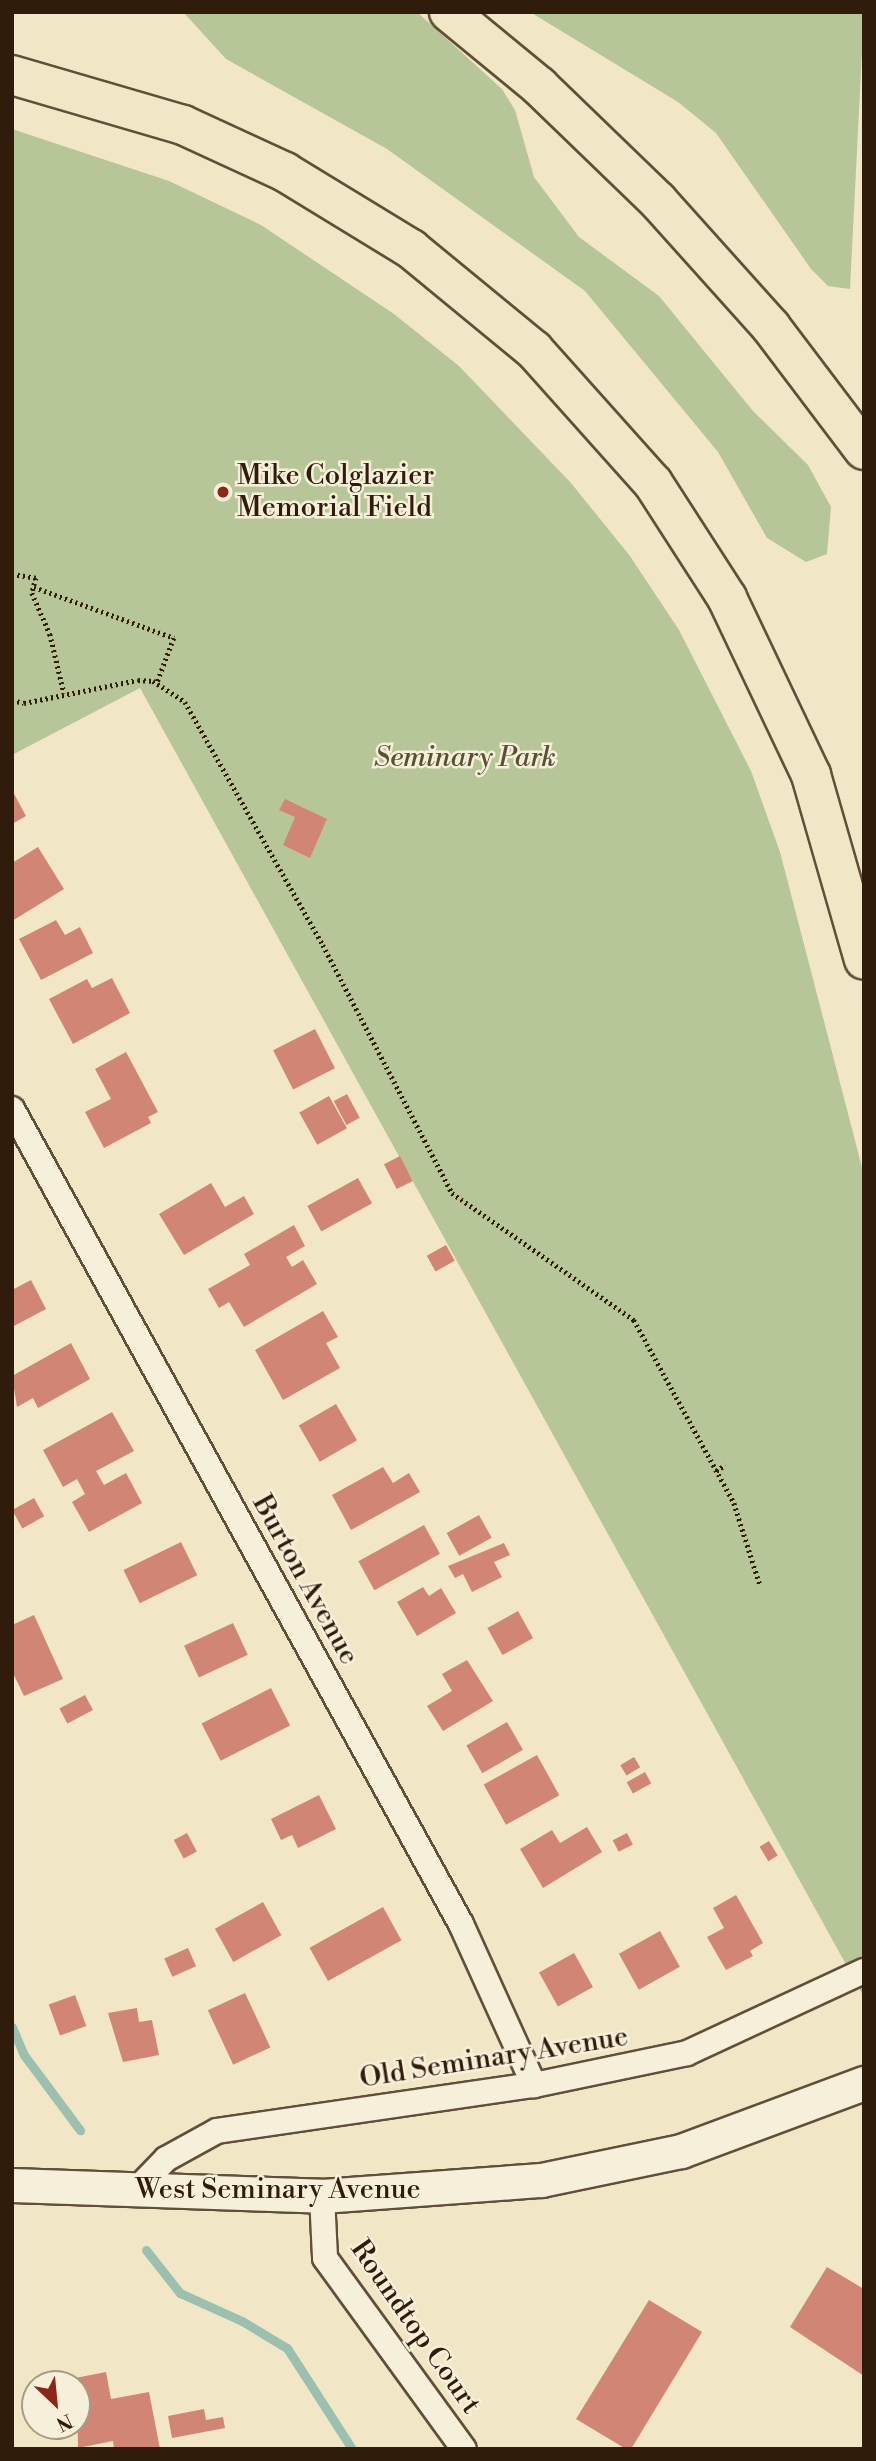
<!DOCTYPE html>
<html>
<head>
<meta charset="utf-8">
<style>
  body { margin:0 }
  #map { position:relative; width:876px; height:2461px; overflow:hidden; background:#f1e7c6; font-family:"Libre Bodoni",serif }
  div>[style] { position:absolute }
  .green>* { inset:0; background:#b7c698 }
  .stream>* { height:9px; margin:-4.5px; padding:0 4.5px; transform-origin:4.5px; border-radius:4.5px; background:#9bc0b0 }
  .building>* { inset:0; background:#d18675; transform-origin:0 0 }
  .path>* { height:4.5px; margin-top:-2.25px; transform-origin:0; background:repeating-linear-gradient(90deg,#301c0a 0 2px,transparent 0 5.5px) }
  .roads { filter:drop-shadow(2px 0 #604f39) drop-shadow(-2px 0 #604f39) drop-shadow(0 2px #604f39) drop-shadow(0 -2px #604f39) }
  .minor>* { height:24px; margin:-12px; padding:0 12px; transform-origin:12px; border-radius:12px; background:#f6efda }
  .secondary>* { height:33px; margin:-16.5px; padding:0 16.5px; transform-origin:16.5px; border-radius:16.5px; background:#f6efda }
  .motorway>* { height:38px; margin:-19px; padding:0 19px; transform-origin:19px; border-radius:19px; background:#f1e7c6 }
  .dots>* { width:19px; height:19px; translate:-50% -50%; box-sizing:border-box; border:4px solid #f6efda; border-radius:50% }
  span { translate:-50% -50%; white-space:nowrap; text-align:center; line-height:1.15; -webkit-text-stroke:5px #f6efda; paint-order:stroke }
  .poi-label { font-size:28px; color:#301c0a }
  .left { translate:0 -50%; text-align:left }
  .park-label { font-size:28px; color:#584f35; font-style:italic }
  .street-label { font-size:28px; color:#301c0a }
  .frame { position:absolute; inset:0; border:14px solid #301c0a; pointer-events:none }
  .north { position:absolute; left:21px; top:2370px; width:70px; height:70px; box-sizing:border-box; background:#f6efda; border:2px solid #a79b87; border-radius:50%; rotate:154deg; font-size:19px; font-weight:700; line-height:28px; text-align:center; color:#301c0a }
  .north::after { content:''; display:block; margin:auto; width:24px; height:32px; background:#8f2418; clip-path:polygon(50% 0,100% 100%,50% 72%,0 100%) }
</style>
</head>
<body>
<div id="map">
  <div class="green">
    <i style="clip-path:polygon(417px 12px,502px 89px,515px 110px,534px 177px,579px 237px,659px 296px,753px 411px,808px 465px,831px 507px,827px 554px,806px 562px,767px 538px,718px 452px,585px 291px,387px 149px,226px 59px,185px 14px)"></i>
    <i style="clip-path:polygon(530px 12px,864px 12px,850px 289px,828px 286px,811px 269px,716px 133px,678px 102px)"></i>
    <i style="clip-path:polygon(12px 129px,169px 181px,261px 225px,394px 314px,459px 366px,571px 483px,630px 556px,679px 630px,751px 771px,780px 852px,864px 1175px,864px 1997px,140px 688px,12px 755px)"></i>
  </div>
  <div class="stream">
    <i style="left:12px;top:2027px;width:30px;rotate:67deg"></i>
    <i style="left:24px;top:2055px;width:94px;rotate:53.3deg"></i>
    <i style="left:146px;top:2250px;width:55px;rotate:51.7deg"></i>
    <i style="left:180px;top:2293px;width:68px;rotate:24.3deg"></i>
    <i style="left:242px;top:2321px;width:52px;rotate:31deg"></i>
    <i style="left:287px;top:2348px;width:120px;rotate:57.2deg"></i>
  </div>
  <div class="building">
    <i style="clip-path:polygon(12px 790px,26px 816px,12px 824px)"></i>
    <i style="clip-path:polygon(285px 799px,327px 819px,310px 858px,283px 845px,295px 817px,279px 810px)"></i>
    <i style="clip-path:polygon(38px 847px,64px 889px,12px 921px,12px 863px)"></i>
    <i style="clip-path:polygon(56px 920px,65px 935px,80px 927px,93px 953px,41px 980px,19px 939px)"></i>
    <i style="clip-path:polygon(112px 978px,130px 1013px,73px 1044px,49px 999px,87px 979px,92px 988px)"></i>
    <i style="left:315px;top:1029px;width:44px;height:47px;rotate:63deg"></i>
    <i style="clip-path:polygon(126px 1052px,158px 1112px,148px 1117px,151px 1123px,104px 1148px,85px 1112px,111px 1099px,95px 1069px)"></i>
    <i style="left:347px;top:1094px;width:27px;height:15px;rotate:62deg"></i>
    <i style="left:329px;top:1096px;width:37px;height:34px;rotate:61deg"></i>
    <i style="left:400px;top:1156px;width:28px;height:18px;rotate:63deg"></i>
    <i style="left:358px;top:1178px;width:29px;height:58px;rotate:61deg"></i>
    <i style="clip-path:polygon(211px 1183px,225px 1207px,244px 1196px,254px 1214px,184px 1255px,159px 1214px)"></i>
    <i style="clip-path:polygon(294px 1225px,305px 1246px,286px 1257px,292px 1267px,303px 1260px,317px 1284px,244px 1327px,229px 1302px,219px 1308px,208px 1289px,250px 1265px,244px 1254px)"></i>
    <i style="left:446px;top:1245px;width:18px;height:22px;rotate:61deg"></i>
    <i style="clip-path:polygon(31px 1280px,46px 1309px,12px 1327px,12px 1290px)"></i>
    <i style="clip-path:polygon(323px 1311px,338px 1337px,326px 1343px,340px 1368px,283px 1400px,255px 1350px)"></i>
    <i style="clip-path:polygon(71px 1343px,90px 1379px,38px 1408px,33px 1398px,17px 1407px,12px 1376px)"></i>
    <i style="left:336px;top:1404px;width:42px;height:43px;rotate:60deg"></i>
    <i style="clip-path:polygon(112px 1412px,134px 1451px,96px 1471px,104px 1485px,126px 1473px,142px 1503px,89px 1532px,72px 1502px,85px 1494px,77px 1479px,63px 1487px,43px 1450px)"></i>
    <i style="clip-path:polygon(383px 1467px,393px 1483px,409px 1473px,420px 1492px,351px 1530px,332px 1495px)"></i>
    <i style="left:34px;top:1498px;width:21px;height:25px;rotate:61deg"></i>
    <i style="left:479px;top:1515px;width:26px;height:37px;rotate:61deg"></i>
    <i style="left:424px;top:1525px;width:33px;height:75px;rotate:61deg"></i>
    <i style="left:181px;top:1542px;width:37px;height:64px;rotate:64deg"></i>
    <i style="clip-path:polygon(504px 1543px,510px 1555px,494px 1562px,502px 1577px,472px 1592px,463px 1574px,455px 1578px,448px 1566px)"></i>
    <i style="clip-path:polygon(423px 1587px,429px 1596px,441px 1588px,456px 1613px,417px 1636px,397px 1602px)"></i>
    <i style="left:518px;top:1611px;width:31px;height:35px;rotate:61deg"></i>
    <i style="clip-path:polygon(34px 1615px,63px 1679px,24px 1696px,12px 1671px,12px 1625px)"></i>
    <i style="left:233px;top:1623px;width:35px;height:54px;rotate:65deg"></i>
    <i style="clip-path:polygon(467px 1660px,493px 1701px,443px 1731px,427px 1706px,452px 1691px,442px 1674px)"></i>
    <i style="left:271px;top:1688px;width:42px;height:78px;rotate:63deg"></i>
    <i style="left:85px;top:1695px;width:17px;height:29px;rotate:62deg"></i>
    <i style="left:507px;top:1722px;width:32px;height:47px;rotate:60deg"></i>
    <i style="left:537px;top:1755px;width:46px;height:61px;rotate:61deg"></i>
    <i style="left:634px;top:1757px;width:12px;height:16px;rotate:59deg"></i>
    <i style="left:645px;top:1772px;width:13px;height:21px;rotate:61deg"></i>
    <i style="clip-path:polygon(319px 1795px,336px 1829px,298px 1848px,292px 1835px,281px 1840px,271px 1819px)"></i>
    <i style="clip-path:polygon(587px 1827px,602px 1852px,543px 1888px,520px 1849px,552px 1830px,560px 1843px)"></i>
    <i style="left:187px;top:1833px;width:21px;height:15px;rotate:62deg"></i>
    <i style="left:627px;top:1833px;width:13px;height:16px;rotate:63deg"></i>
    <i style="left:769px;top:1841px;width:17px;height:11px;rotate:59deg"></i>
    <i style="clip-path:polygon(736px 1895px,763px 1943px,750px 1951px,753px 1956px,726px 1970px,707px 1937px,724px 1928px,713px 1908px)"></i>
    <i style="left:263px;top:1902px;width:38px;height:55px;rotate:61deg"></i>
    <i style="left:383px;top:1907px;width:38px;height:84px;rotate:61deg"></i>
    <i style="left:660px;top:1931px;width:41px;height:47px;rotate:61deg"></i>
    <i style="left:188px;top:1948px;width:20px;height:26px;rotate:66deg"></i>
    <i style="left:574px;top:1953px;width:39px;height:40px;rotate:61deg"></i>
    <i style="left:245px;top:1993px;width:60px;height:41px;rotate:65deg"></i>
    <i style="left:75px;top:1995px;width:33px;height:28px;rotate:70deg"></i>
    <i style="clip-path:polygon(137px 2008px,139px 2022px,152px 2020px,159px 2055px,123px 2062px,108px 2013px)"></i>
    <i style="clip-path:polygon(827px 2267px,864px 2289px,864px 2376px,790px 2327px)"></i>
    <i style="clip-path:polygon(649px 2300px,702px 2332px,631px 2449px,626px 2449px,576px 2419px)"></i>
    <i style="clip-path:polygon(106px 2372px,111px 2399px,149px 2392px,160px 2449px,114px 2449px,113px 2441px,78px 2448px,77px 2384px,65px 2380px)"></i>
    <i style="clip-path:polygon(204px 2409px,206px 2420px,223px 2417px,225px 2428px,172px 2438px,168px 2416px)"></i>
  </div>
  <div class="path">
    <i style="left:12px;top:574px;width:24px;rotate:9deg"></i>
    <i style="left:36px;top:578px;width:16px;rotate:105deg"></i>
    <i style="left:32px;top:593px;width:45px;rotate:66.3deg"></i>
    <i style="left:50px;top:634px;width:61px;rotate:76.7deg"></i>
    <i style="left:34px;top:587px;width:149px;rotate:20deg"></i>
    <i style="left:174px;top:638px;width:48px;rotate:110.7deg"></i>
    <i style="left:12px;top:700px;width:12px;rotate:14deg"></i>
    <i style="left:24px;top:703px;width:116px;rotate:-11.4deg"></i>
    <i style="left:138px;top:680px;width:15px;rotate:4deg"></i>
    <i style="left:153px;top:681px;width:38px;rotate:33deg"></i>
    <i style="left:185px;top:702px;width:279px;rotate:60.4deg"></i>
    <i style="left:323px;top:945px;width:280px;rotate:62.5deg"></i>
    <i style="left:452px;top:1193px;width:222px;rotate:34.9deg"></i>
    <i style="left:634px;top:1320px;width:209px;rotate:61.3deg"></i>
    <i style="left:734px;top:1503px;width:86px;rotate:72.4deg"></i>
    <i style="left:716px;top:1471px;width:11px;rotate:-34deg"></i>
  </div>
  <div class="roads">
    <div class="minor">
      <i style="left:12px;top:1109px;width:930px;rotate:61.15deg"></i>
      <i style="left:461px;top:1924px;width:177px;rotate:65.6deg"></i>
      <i style="left:136px;top:2190px;width:43px;rotate:-45.9deg"></i>
      <i style="left:166px;top:2159px;width:58px;rotate:-28.8deg"></i>
      <i style="left:217px;top:2131px;width:320px;rotate:-8.3deg"></i>
      <i style="left:534px;top:2085px;width:156px;rotate:-11.8deg"></i>
      <i style="left:687px;top:2053px;width:195px;rotate:-24.9deg"></i>
      <i style="left:322px;top:2196px;width:62px;rotate:87.2deg"></i>
      <i style="left:325px;top:2258px;width:236px;rotate:54deg"></i>
    </div>
    <div class="secondary">
      <i style="left:12px;top:2185px;width:310px;rotate:2deg"></i>
      <i style="left:322px;top:2196px;width:220px;rotate:-4.2deg"></i>
      <i style="left:541px;top:2180px;width:143px;rotate:-11.7deg"></i>
      <i style="left:681px;top:2151px;width:195px;rotate:-20.4deg"></i>
    </div>
    <div class="motorway">
      <i style="left:449px;top:12px;width:117px;rotate:39.4deg"></i>
      <i style="left:539px;top:86px;width:165px;rotate:44deg"></i>
      <i style="left:658px;top:201px;width:169px;rotate:48.1deg"></i>
      <i style="left:771px;top:327px;width:154px;rotate:52.9deg"></i>
      <i style="left:12px;top:75px;width:178px;rotate:16.3deg"></i>
      <i style="left:183px;top:125px;width:112px;rotate:24.7deg"></i>
      <i style="left:285px;top:172px;width:148px;rotate:31.4deg"></i>
      <i style="left:411px;top:249px;width:159px;rotate:39.4deg"></i>
      <i style="left:534px;top:350px;width:178px;rotate:48.2deg"></i>
      <i style="left:653px;top:483px;width:137px;rotate:57.2deg"></i>
      <i style="left:727px;top:598px;width:196px;rotate:64.6deg"></i>
      <i style="left:811px;top:775px;width:192px;rotate:74deg"></i>
    </div>
  </div>
  <div class="dots">
    <i style="left:223px;top:492px;background:#8f2418"></i>
  </div>
  <div class="poi-label">
    <span class="left" style="left:237px;top:492px">Mike Colglazier<br>Memorial Field</span>
  </div>
  <div class="park-label">
    <span style="left:465px;top:758px">Seminary Park</span>
  </div>
  <div class="street-label">
    <span style="left:305px;top:1580px;rotate:61deg">Burton Avenue</span>
    <span style="left:494px;top:2058px;rotate:-9deg">Old Seminary Avenue</span>
    <span style="left:278px;top:2190px">West Seminary Avenue</span>
    <span style="left:415px;top:2327px;rotate:55deg">Roundtop Court</span>
  </div>
  <div class="frame"></div>
  <div class="north">N</div>
</div>
</body>
</html>
